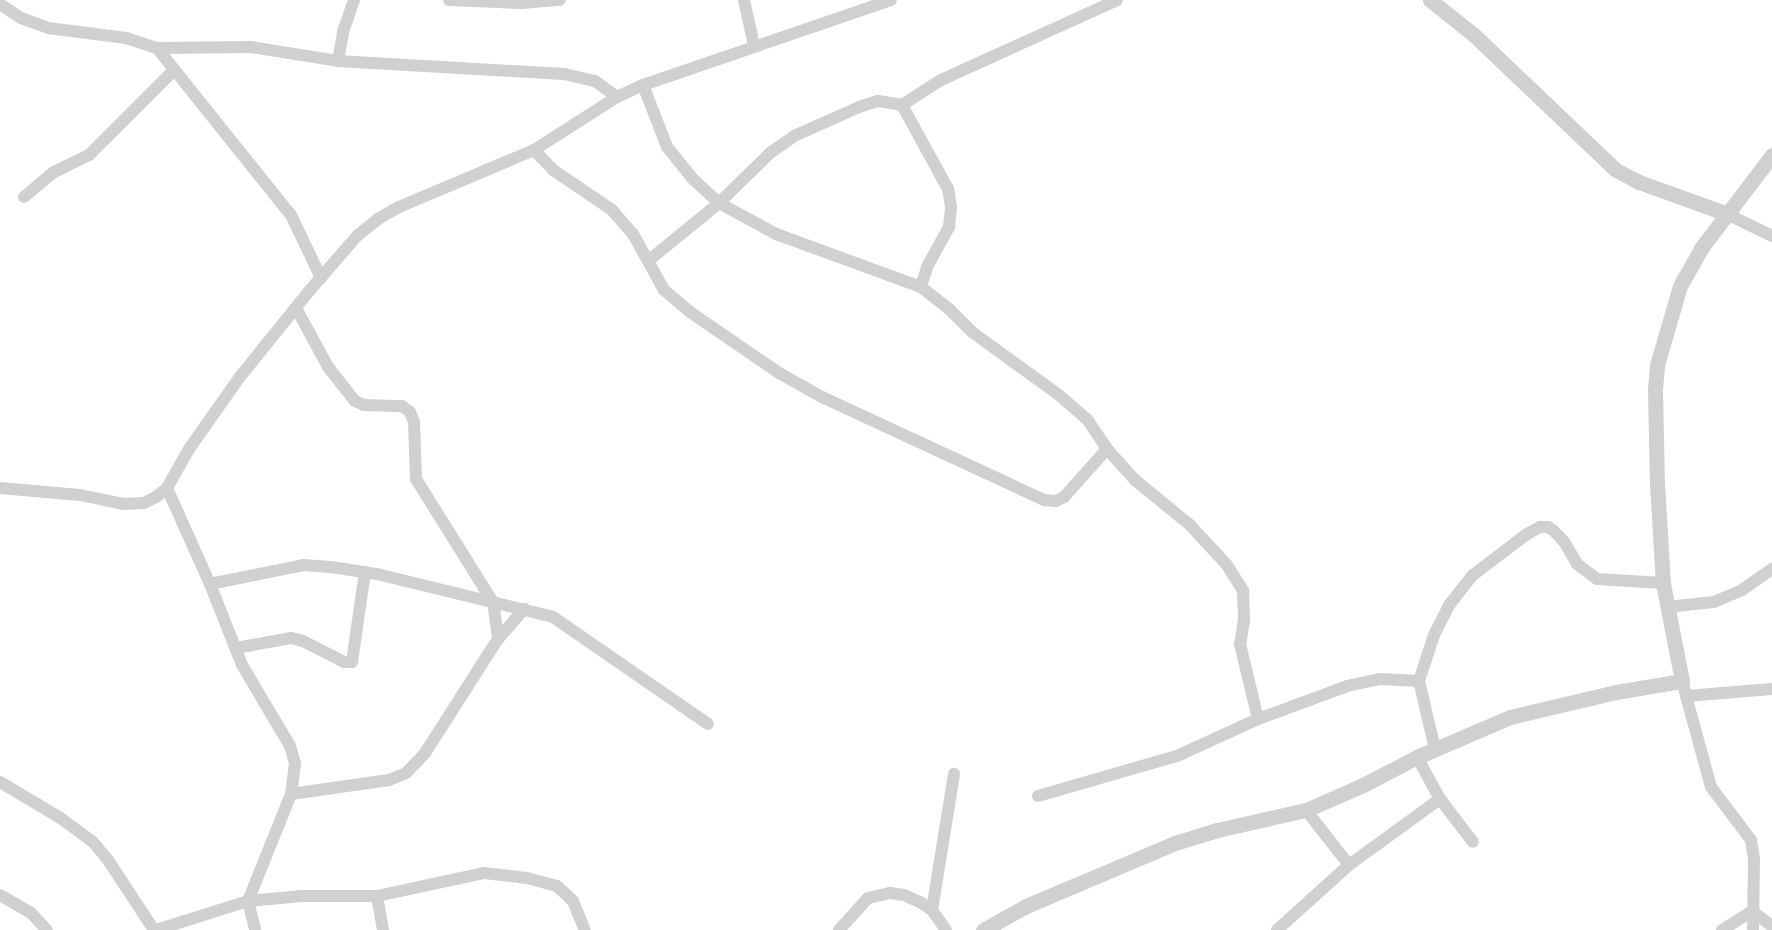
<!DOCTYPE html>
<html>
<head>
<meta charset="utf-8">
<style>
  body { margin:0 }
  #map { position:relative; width:1772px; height:930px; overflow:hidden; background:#fff; font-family:Quicksand,sans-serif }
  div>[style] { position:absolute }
  .minor>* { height:12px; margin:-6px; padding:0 6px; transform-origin:6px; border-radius:6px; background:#d0d0d0 }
  .tertiary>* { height:15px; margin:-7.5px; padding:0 7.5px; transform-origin:7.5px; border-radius:7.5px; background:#d0d0d0 }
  span { translate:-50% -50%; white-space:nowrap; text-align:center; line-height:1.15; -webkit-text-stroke:6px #fff; paint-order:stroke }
</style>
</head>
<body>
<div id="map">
  <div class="minor">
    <i style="left:449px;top:0;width:73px;rotate:2.4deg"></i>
    <i style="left:522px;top:3px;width:38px;rotate:-5deg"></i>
    <i style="left:744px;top:0;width:46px;rotate:77.5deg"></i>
    <i style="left:0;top:4px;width:25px;rotate:34deg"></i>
    <i style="left:21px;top:18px;width:29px;rotate:20deg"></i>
    <i style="left:48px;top:28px;width:79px;rotate:7.3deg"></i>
    <i style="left:126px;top:38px;width:33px;rotate:18deg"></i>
    <i style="left:157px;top:48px;width:214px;rotate:51.3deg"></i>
    <i style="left:291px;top:215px;width:70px;rotate:64.5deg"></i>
    <i style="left:157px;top:48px;width:94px;rotate:-0.6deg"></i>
    <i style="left:251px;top:47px;width:88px;rotate:9.1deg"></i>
    <i style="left:338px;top:61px;width:226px;rotate:3.3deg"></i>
    <i style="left:564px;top:74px;width:32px;rotate:13deg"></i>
    <i style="left:595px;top:81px;width:27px;rotate:36deg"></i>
    <i style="left:338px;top:61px;width:29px;rotate:-80deg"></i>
    <i style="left:343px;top:32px;width:34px;rotate:-71deg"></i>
    <i style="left:643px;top:85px;width:66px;rotate:68.8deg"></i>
    <i style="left:667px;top:147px;width:40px;rotate:51deg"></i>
    <i style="left:692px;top:178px;width:37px;rotate:43deg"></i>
    <i style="left:719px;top:203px;width:65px;rotate:28.5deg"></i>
    <i style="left:776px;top:234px;width:154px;rotate:20.1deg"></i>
    <i style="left:921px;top:287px;width:36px;rotate:38deg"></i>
    <i style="left:949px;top:309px;width:33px;rotate:45deg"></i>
    <i style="left:972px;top:332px;width:107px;rotate:35.9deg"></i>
    <i style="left:1059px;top:395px;width:37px;rotate:41deg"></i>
    <i style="left:1087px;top:419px;width:36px;rotate:56deg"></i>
    <i style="left:1107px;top:449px;width:42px;rotate:47.9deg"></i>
    <i style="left:1135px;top:480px;width:71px;rotate:39.3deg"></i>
    <i style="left:1190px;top:525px;width:54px;rotate:47.2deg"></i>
    <i style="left:1227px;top:565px;width:31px;rotate:58deg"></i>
    <i style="left:1243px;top:591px;width:29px;rotate:88deg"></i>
    <i style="left:1244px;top:620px;width:24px;rotate:99deg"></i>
    <i style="left:1240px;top:644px;width:77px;rotate:76.5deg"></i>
    <i style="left:534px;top:150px;width:28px;rotate:46deg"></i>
    <i style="left:553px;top:170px;width:71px;rotate:34.1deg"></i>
    <i style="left:612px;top:210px;width:32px;rotate:49deg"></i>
    <i style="left:633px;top:234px;width:64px;rotate:61deg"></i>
    <i style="left:664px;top:290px;width:34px;rotate:40deg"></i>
    <i style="left:690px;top:312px;width:108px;rotate:34.4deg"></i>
    <i style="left:779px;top:373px;width:49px;rotate:29.2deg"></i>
    <i style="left:822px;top:397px;width:245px;rotate:24.9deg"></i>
    <i style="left:1044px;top:500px;width:12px;rotate:5deg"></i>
    <i style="left:1056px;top:501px;width:9px;rotate:-27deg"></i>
    <i style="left:1064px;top:497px;width:64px;rotate:-48.1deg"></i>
    <i style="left:24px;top:197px;width:39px;rotate:-40deg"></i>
    <i style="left:54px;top:172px;width:39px;rotate:-26deg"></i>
    <i style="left:89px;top:155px;width:120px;rotate:-45deg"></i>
    <i style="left:1725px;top:213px;width:52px;rotate:26.1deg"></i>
    <i style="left:648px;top:261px;width:92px;rotate:-39.2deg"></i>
    <i style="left:719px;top:203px;width:71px;rotate:-44.4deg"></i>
    <i style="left:770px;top:153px;width:29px;rotate:-35deg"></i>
    <i style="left:794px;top:136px;width:71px;rotate:-24deg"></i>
    <i style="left:859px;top:107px;width:20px;rotate:-18deg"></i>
    <i style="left:878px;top:101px;width:24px;rotate:9deg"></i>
    <i style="left:921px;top:287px;width:21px;rotate:-73deg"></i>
    <i style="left:927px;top:267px;width:46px;rotate:-61.2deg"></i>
    <i style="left:949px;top:227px;width:20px;rotate:-84deg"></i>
    <i style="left:951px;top:207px;width:18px;rotate:-99deg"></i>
    <i style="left:948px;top:189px;width:96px;rotate:-118.7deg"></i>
    <i style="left:902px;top:105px;width:46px;rotate:-32.7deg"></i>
    <i style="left:941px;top:80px;width:193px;rotate:-24.4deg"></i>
    <i style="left:296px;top:308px;width:67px;rotate:61.5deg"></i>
    <i style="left:328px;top:367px;width:43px;rotate:51.5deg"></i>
    <i style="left:355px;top:401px;width:10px;rotate:24deg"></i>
    <i style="left:364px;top:405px;width:38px;rotate:2deg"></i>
    <i style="left:402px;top:406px;width:10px;rotate:37deg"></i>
    <i style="left:410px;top:412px;width:11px;rotate:68deg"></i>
    <i style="left:414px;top:422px;width:57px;rotate:88deg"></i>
    <i style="left:416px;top:479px;width:145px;rotate:58deg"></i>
    <i style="left:493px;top:602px;width:37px;rotate:82deg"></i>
    <i style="left:0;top:488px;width:80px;rotate:5deg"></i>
    <i style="left:80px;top:495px;width:44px;rotate:11.8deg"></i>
    <i style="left:123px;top:504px;width:21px;rotate:-3deg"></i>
    <i style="left:144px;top:503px;width:13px;rotate:-27deg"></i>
    <i style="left:156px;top:497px;width:14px;rotate:-39deg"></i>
    <i style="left:167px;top:488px;width:45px;rotate:-60.6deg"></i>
    <i style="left:189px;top:449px;width:87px;rotate:-54.8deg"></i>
    <i style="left:239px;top:378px;width:113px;rotate:-51.1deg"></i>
    <i style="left:310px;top:290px;width:72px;rotate:-49deg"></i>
    <i style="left:357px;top:236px;width:27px;rotate:-39deg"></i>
    <i style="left:378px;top:219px;width:24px;rotate:-30deg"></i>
    <i style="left:399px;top:207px;width:147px;rotate:-22.9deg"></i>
    <i style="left:534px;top:150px;width:98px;rotate:-32.6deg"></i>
    <i style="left:617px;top:97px;width:29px;rotate:-25deg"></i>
    <i style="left:643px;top:85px;width:262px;rotate:-18.9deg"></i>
    <i style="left:167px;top:488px;width:105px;rotate:65.9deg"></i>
    <i style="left:210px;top:584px;width:87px;rotate:68.4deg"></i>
    <i style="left:242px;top:665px;width:94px;rotate:59.3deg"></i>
    <i style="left:290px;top:746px;width:18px;rotate:74deg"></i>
    <i style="left:295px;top:763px;width:31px;rotate:97deg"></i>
    <i style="left:291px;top:794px;width:115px;rotate:111.9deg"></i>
    <i style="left:248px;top:901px;width:30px;rotate:76deg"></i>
    <i style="left:210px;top:584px;width:95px;rotate:-11.5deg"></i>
    <i style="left:303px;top:565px;width:28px;rotate:4deg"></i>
    <i style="left:331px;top:567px;width:47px;rotate:8.7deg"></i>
    <i style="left:377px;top:574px;width:181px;rotate:13.7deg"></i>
    <i style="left:553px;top:617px;width:188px;rotate:34.6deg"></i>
    <i style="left:1667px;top:607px;width:47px;rotate:-6.1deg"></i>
    <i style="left:1714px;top:602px;width:30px;rotate:-23deg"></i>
    <i style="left:1742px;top:590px;width:37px;rotate:-35deg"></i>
    <i style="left:236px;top:648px;width:56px;rotate:-10.3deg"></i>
    <i style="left:291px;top:638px;width:12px;rotate:14deg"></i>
    <i style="left:303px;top:641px;width:46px;rotate:27.1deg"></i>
    <i style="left:344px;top:662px;width:8px"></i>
    <i style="left:352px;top:662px;width:91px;rotate:-81.8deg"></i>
    <i style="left:1682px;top:681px;width:110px;rotate:74.7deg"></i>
    <i style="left:1711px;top:787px;width:66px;rotate:53deg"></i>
    <i style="left:1751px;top:840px;width:19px;rotate:81deg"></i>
    <i style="left:1754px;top:859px;width:71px;rotate:90.8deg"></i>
    <i style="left:1686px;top:696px;width:86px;rotate:-4.7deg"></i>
    <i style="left:1435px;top:749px;width:70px;rotate:-103.2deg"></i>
    <i style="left:1419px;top:681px;width:48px;rotate:-71.9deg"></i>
    <i style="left:1434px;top:635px;width:35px;rotate:-63deg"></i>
    <i style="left:1450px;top:604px;width:37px;rotate:-52deg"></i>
    <i style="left:1473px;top:575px;width:68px;rotate:-37.2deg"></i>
    <i style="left:1527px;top:534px;width:15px;rotate:-28deg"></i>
    <i style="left:1540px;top:527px;width:8px"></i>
    <i style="left:1548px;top:527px;width:7px;rotate:34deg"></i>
    <i style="left:1554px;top:531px;width:16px;rotate:47deg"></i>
    <i style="left:1565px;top:543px;width:24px;rotate:60deg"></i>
    <i style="left:1577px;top:564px;width:25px;rotate:37deg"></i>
    <i style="left:1597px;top:579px;width:66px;rotate:3.5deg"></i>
    <i style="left:1417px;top:757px;width:48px;rotate:61.3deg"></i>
    <i style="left:1440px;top:799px;width:54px;rotate:52.5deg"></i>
    <i style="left:0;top:782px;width:69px;rotate:30.7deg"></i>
    <i style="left:59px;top:817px;width:42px;rotate:36.3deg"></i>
    <i style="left:93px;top:842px;width:23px;rotate:50deg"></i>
    <i style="left:108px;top:860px;width:84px;rotate:56.7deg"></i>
    <i style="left:291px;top:794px;width:99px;rotate:-8.1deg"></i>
    <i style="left:389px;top:780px;width:18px;rotate:-22deg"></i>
    <i style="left:406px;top:773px;width:28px;rotate:-46deg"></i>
    <i style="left:425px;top:753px;width:135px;rotate:-57.4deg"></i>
    <i style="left:498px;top:639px;width:40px;rotate:-49deg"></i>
    <i style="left:1038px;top:796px;width:145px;rotate:-16.1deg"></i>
    <i style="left:1177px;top:756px;width:89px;rotate:-24.6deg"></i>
    <i style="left:1258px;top:719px;width:95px;rotate:-20.3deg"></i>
    <i style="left:1347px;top:686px;width:34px;rotate:-12deg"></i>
    <i style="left:1380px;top:679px;width:39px;rotate:3deg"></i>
    <i style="left:1306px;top:810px;width:70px;rotate:52deg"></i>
    <i style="left:0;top:895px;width:36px;rotate:30deg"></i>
    <i style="left:31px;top:913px;width:23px;rotate:47deg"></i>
    <i style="left:377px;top:896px;width:35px;rotate:80deg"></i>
    <i style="left:932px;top:910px;width:138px;rotate:-80.8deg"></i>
    <i style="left:156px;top:930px;width:96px;rotate:-17.5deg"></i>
    <i style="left:248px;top:901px;width:54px;rotate:-5.3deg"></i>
    <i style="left:302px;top:896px;width:75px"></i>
    <i style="left:377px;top:896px;width:109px;rotate:-12.1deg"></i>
    <i style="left:484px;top:873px;width:43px;rotate:6.6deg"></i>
    <i style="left:527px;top:878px;width:31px;rotate:15deg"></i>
    <i style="left:557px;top:886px;width:22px;rotate:43deg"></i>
    <i style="left:573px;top:901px;width:31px;rotate:68deg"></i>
    <i style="left:839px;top:930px;width:43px;rotate:-47.8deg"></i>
    <i style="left:868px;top:898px;width:23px;rotate:-13deg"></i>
    <i style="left:890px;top:893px;width:14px;rotate:8deg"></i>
    <i style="left:904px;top:895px;width:17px;rotate:24deg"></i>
    <i style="left:920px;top:902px;width:14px;rotate:34deg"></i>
    <i style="left:932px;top:910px;width:24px;rotate:55deg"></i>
    <i style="left:1277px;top:930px;width:97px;rotate:-42.1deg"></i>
    <i style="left:1349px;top:865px;width:112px;rotate:-36deg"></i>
    <i style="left:1722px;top:930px;width:36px;rotate:-32deg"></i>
    <i style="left:1752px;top:911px;width:25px;rotate:37deg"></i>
  </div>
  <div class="tertiary">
    <i style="left:1430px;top:0;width:56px;rotate:38.5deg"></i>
    <i style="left:1474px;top:35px;width:196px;rotate:43.6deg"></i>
    <i style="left:1616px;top:170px;width:26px;rotate:28deg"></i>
    <i style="left:1639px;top:182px;width:91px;rotate:19.8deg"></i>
    <i style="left:983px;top:930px;width:49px;rotate:-29.2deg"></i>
    <i style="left:1026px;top:906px;width:162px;rotate:-22.9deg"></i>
    <i style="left:1175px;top:843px;width:44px;rotate:-17.2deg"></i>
    <i style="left:1217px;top:830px;width:91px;rotate:-12.7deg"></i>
    <i style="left:1306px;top:810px;width:62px;rotate:-23.7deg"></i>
    <i style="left:1363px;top:785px;width:61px;rotate:-27.4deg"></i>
    <i style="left:1417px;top:757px;width:101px;rotate:-23.3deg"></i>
    <i style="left:1510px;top:717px;width:109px;rotate:-13.3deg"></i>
    <i style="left:1616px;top:692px;width:67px;rotate:-9.5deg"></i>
    <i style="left:1682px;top:681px;width:100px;rotate:-101deg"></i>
    <i style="left:1663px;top:583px;width:98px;rotate:-93.5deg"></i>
    <i style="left:1657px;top:485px;width:96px;rotate:-91.2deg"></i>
    <i style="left:1655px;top:389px;width:24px;rotate:-85deg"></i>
    <i style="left:1657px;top:365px;width:82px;rotate:-73.8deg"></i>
    <i style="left:1680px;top:286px;width:45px;rotate:-60.6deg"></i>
    <i style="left:1702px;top:247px;width:116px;rotate:-52.7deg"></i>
  </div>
</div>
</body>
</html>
